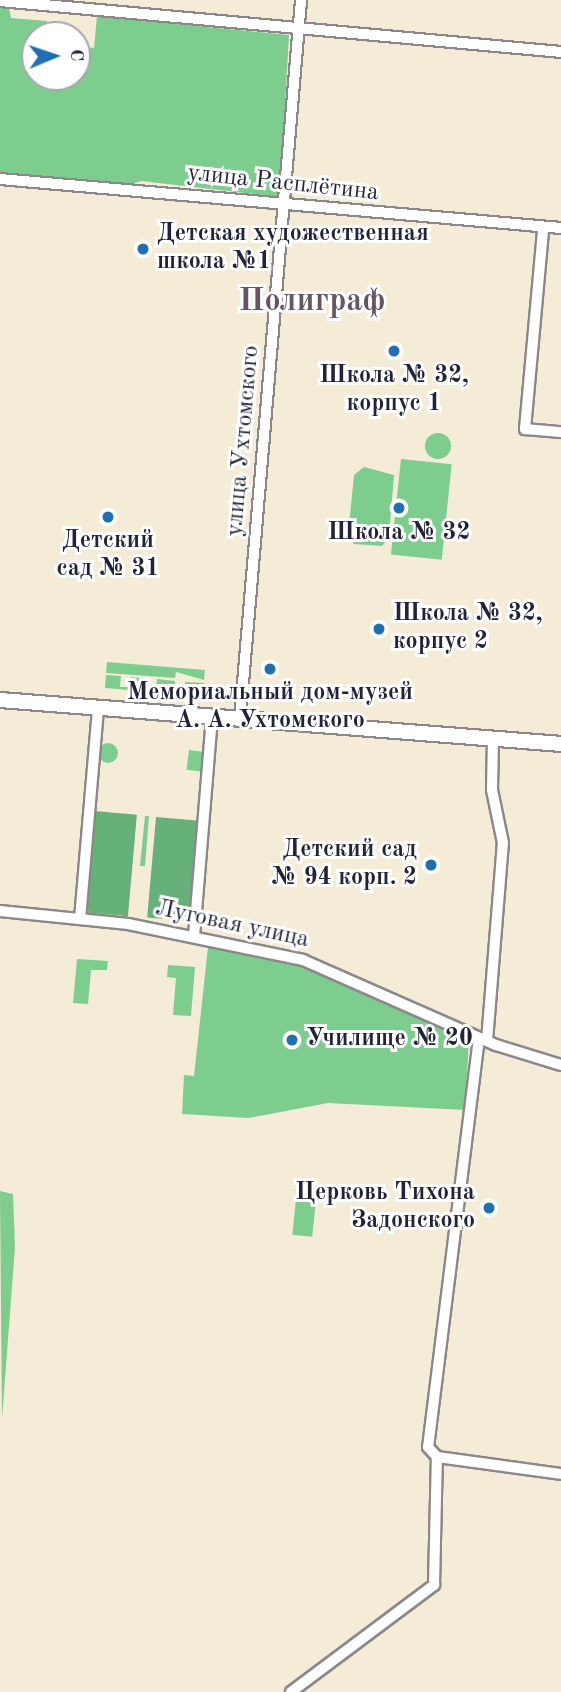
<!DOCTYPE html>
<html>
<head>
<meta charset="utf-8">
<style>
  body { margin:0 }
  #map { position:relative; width:561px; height:1692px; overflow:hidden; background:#f5ecd8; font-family:"Old Standard TT",serif }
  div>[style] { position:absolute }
  .green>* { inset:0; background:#7dcd8e; transform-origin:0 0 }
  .round { border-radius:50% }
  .forest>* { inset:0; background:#66b079; transform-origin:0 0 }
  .roads { filter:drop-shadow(2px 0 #8c878a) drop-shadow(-2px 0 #8c878a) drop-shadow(0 2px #8c878a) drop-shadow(0 -2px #8c878a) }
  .minor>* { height:10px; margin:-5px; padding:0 5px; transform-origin:5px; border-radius:5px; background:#fff }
  .tertiary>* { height:14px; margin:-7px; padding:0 7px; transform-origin:7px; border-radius:7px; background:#fff }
  .dots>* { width:19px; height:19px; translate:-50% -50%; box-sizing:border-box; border:4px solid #fff; border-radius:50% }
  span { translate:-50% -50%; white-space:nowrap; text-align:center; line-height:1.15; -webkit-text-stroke:6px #fff; paint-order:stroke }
  .street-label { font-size:24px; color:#22223b }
  .poi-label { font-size:24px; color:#22223b; font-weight:700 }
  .left { translate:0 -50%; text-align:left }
  .right { translate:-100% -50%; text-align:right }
  .district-label { font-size:32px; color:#685463; font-weight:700 }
  .north { position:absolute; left:21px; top:21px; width:70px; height:70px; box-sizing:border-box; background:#fff; border:2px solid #a7a7b1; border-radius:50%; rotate:88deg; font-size:19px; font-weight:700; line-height:28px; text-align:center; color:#22223b }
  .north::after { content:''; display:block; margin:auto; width:24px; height:32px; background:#1f6fb2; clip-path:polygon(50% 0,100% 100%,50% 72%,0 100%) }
</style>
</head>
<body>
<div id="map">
  <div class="green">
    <i style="clip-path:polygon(0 7px,9px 8px,11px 18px,47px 21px,45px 35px,35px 35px,35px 77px,77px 77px,77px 46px,94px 48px,97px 16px,289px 35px,280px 197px,141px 181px,131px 185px,0 175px)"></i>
    <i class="round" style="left:425px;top:433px;width:26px;height:26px"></i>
    <i style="left:401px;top:459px;width:51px;height:96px;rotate:6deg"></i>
    <i style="clip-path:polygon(364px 467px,394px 475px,389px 537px,382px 546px,354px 544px,348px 536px,354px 475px)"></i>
    <i style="clip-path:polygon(107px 662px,205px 670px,204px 680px,176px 672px,175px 678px,106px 673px)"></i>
    <i style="clip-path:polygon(106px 675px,121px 676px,120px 687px,130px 687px,131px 677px,141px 678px,141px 688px,156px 689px,157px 679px,175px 681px,175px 690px,184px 691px,185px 682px,204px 683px,203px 696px,105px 688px)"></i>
    <i class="round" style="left:98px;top:743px;width:20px;height:20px"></i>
    <i style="left:189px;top:750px;width:16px;height:20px;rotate:7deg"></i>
    <i style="clip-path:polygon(145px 816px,149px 816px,145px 866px,140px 866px)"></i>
    <i style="clip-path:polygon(208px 947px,301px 965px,469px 1039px,465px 1110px,328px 1103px,248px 1118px,182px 1114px,184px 1075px,194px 1076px)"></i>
    <i style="clip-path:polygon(77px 959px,108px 961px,107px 970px,91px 970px,88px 1004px,73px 1003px)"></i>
    <i style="clip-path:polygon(168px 965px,195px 967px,191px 1016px,173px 1015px,176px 978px,167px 977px)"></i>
    <i style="left:297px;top:1190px;width:20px;height:45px;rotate:6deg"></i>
    <i style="clip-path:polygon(0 1191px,13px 1194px,15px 1247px,2px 1419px)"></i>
  </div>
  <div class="forest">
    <i style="left:95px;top:811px;width:42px;height:102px;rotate:5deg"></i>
    <i style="left:156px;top:817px;width:43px;height:101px;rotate:5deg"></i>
  </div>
  <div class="roads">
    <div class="minor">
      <i style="left:0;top:1px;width:563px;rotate:5.19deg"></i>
      <i style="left:0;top:179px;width:563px;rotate:4.99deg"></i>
      <i style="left:543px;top:231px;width:199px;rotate:95.2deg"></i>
      <i style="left:525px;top:429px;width:36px;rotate:5deg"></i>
      <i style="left:240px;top:718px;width:721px;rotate:-85.14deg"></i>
      <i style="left:0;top:911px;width:129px;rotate:5.8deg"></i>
      <i style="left:128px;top:924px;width:179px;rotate:11.6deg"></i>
      <i style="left:303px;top:960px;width:211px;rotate:23.8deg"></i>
      <i style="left:496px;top:1045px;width:68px;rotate:17.1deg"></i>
      <i style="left:80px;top:919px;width:213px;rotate:-85.1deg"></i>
      <i style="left:194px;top:936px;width:221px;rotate:-85.3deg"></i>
      <i style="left:479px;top:1038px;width:412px;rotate:97.1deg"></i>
      <i style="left:428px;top:1447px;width:13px;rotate:48deg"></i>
      <i style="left:437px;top:1457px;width:125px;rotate:7.8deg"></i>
      <i style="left:487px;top:1041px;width:199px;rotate:-85.4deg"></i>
      <i style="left:503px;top:843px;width:54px;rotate:-101.7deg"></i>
      <i style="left:492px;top:790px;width:51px;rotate:-88.9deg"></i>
      <i style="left:291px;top:1692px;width:179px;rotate:-36.8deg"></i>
      <i style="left:434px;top:1585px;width:128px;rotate:-88.7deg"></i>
    </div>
    <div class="tertiary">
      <i style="left:0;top:700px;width:563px;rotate:4.48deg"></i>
    </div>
  </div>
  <div class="dots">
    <i style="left:143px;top:249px;background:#1f6fb2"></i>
    <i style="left:394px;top:351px;background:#1f6fb2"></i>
    <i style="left:399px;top:508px;background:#1f6fb2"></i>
    <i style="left:108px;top:517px;background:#1f6fb2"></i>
    <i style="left:379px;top:629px;background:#1f6fb2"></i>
    <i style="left:270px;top:669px;background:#1f6fb2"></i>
    <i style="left:431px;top:865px;background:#1f6fb2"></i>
    <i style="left:292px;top:1040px;background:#1f6fb2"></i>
    <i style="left:489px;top:1208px;background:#1f6fb2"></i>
  </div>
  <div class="street-label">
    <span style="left:283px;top:184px;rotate:6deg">улица Расплётина</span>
    <span style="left:244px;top:441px;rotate:-85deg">улица Ухтомского</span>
    <span style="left:232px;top:925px;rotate:12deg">Луговая улица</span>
  </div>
  <div class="poi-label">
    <span class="left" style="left:157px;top:249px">Детская художественная<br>школа №1</span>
    <span style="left:394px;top:391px">Школа № 32,<br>корпус 1</span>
    <span style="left:399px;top:534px">Школа № 32</span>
    <span style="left:108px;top:556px">Детский<br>сад № 31</span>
    <span class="left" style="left:393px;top:629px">Школа № 32,<br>корпус 2</span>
    <span style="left:270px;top:708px">Мемориальный дом-музей<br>А. А. Ухтомского</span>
    <span class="right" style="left:417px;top:865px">Детский сад<br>№ 94 корп. 2</span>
    <span class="left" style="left:306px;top:1040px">Училище № 20</span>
    <span class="right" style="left:475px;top:1208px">Церковь Тихона<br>Задонского</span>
  </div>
  <div class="district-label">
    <span style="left:312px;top:302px">Полиграф</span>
  </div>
  <div class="north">С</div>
</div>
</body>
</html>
